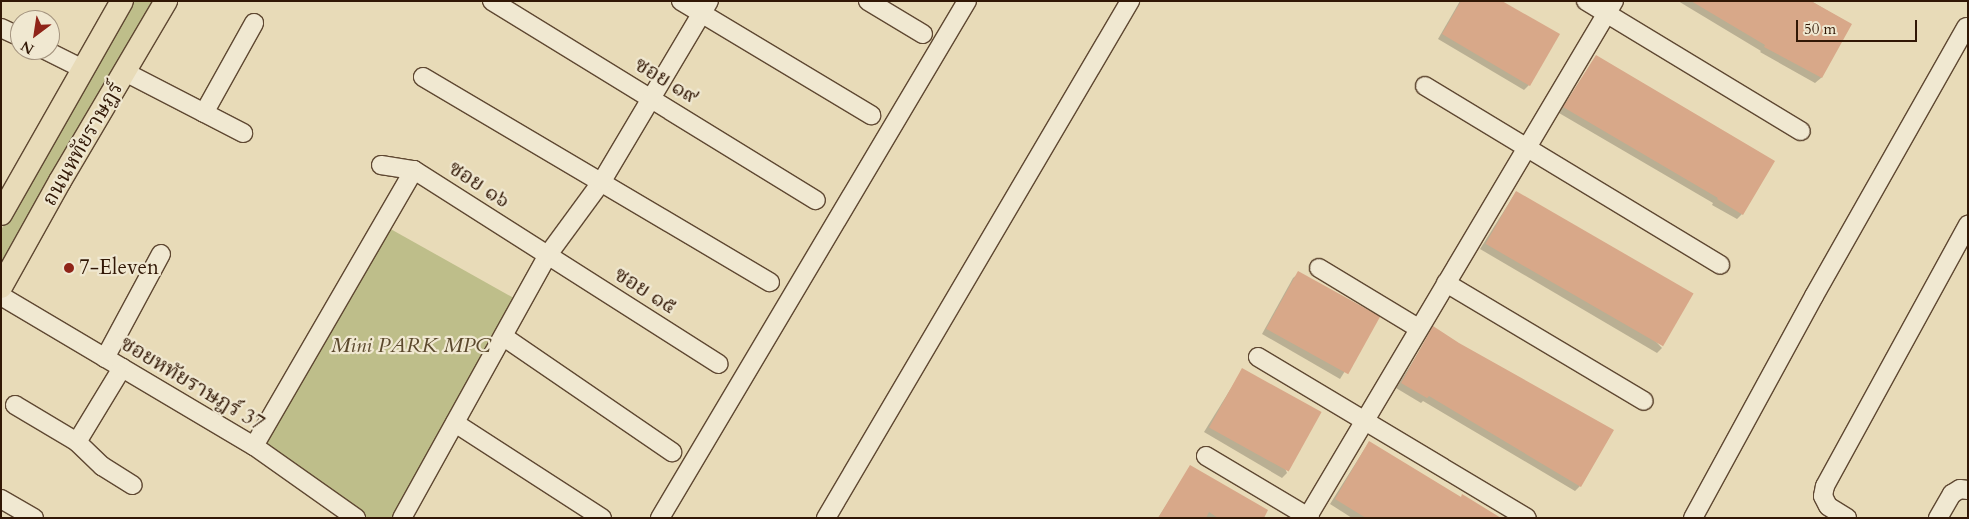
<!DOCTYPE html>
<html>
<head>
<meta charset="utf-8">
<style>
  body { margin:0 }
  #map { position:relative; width:1969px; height:519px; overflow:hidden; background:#e8dbb8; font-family:Cardo,"Noto Serif Thai",serif }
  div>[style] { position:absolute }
  .green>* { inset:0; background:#bebe8a }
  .shadow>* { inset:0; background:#0003 }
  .building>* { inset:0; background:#d8a889; transform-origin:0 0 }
  .roads { filter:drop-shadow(1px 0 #5f4832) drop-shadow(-1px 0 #5f4832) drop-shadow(0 1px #5f4832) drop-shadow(0 -1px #5f4832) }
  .minor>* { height:18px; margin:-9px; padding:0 9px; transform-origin:9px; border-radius:9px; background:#f0e8d1 }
  .major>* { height:22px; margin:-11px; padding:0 11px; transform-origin:11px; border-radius:11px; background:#e8dbb8 }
  .dots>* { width:14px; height:14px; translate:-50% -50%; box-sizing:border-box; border:2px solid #f0e8d1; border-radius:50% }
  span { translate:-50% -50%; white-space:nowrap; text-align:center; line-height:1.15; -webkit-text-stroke:4.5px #f0e8d1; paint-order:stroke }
  .street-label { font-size:21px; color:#311705 }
  .poi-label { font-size:21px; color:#311705 }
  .left { translate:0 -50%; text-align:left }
  .park-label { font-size:21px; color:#5b492d; font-style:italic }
  .frame { position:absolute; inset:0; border:2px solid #311705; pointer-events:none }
  .north { position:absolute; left:10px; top:10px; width:50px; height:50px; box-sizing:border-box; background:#f0e8d1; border:1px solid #a4947f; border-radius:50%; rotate:211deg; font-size:14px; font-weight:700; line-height:20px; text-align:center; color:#311705 }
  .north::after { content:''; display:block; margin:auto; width:18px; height:22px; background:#8f2418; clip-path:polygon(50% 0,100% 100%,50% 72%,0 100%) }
  .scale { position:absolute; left:1796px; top:20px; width:121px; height:22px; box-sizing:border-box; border:2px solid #311705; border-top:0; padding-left:6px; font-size:15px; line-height:18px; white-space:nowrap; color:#311705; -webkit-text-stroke:4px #f0e8d1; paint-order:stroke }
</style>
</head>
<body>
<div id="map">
  <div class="green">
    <i style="clip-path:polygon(132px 1px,156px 1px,1px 272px,1px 230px)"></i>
    <i style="clip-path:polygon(387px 227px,528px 306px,402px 518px,362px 518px,260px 450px)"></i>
  </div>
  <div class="shadow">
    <i style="clip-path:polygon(1460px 1px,1502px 1px,1529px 85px,1524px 90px,1438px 39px)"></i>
    <i style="clip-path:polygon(1678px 1px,1811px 1px,1850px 24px,1821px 78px,1815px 83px,1760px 52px,1761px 51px)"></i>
    <i style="clip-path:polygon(1596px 57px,1742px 214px,1737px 219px,1712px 205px,1713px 203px,1559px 113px)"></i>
    <i style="clip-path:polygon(1516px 192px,1662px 348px,1657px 353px,1480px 249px)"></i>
    <i style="clip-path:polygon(1299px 273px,1378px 318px,1340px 379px,1262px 334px,1293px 278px)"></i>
    <i style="clip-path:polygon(1434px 328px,1580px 486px,1575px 491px,1423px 401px,1421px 403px,1396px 388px)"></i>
    <i style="clip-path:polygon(1243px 369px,1287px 473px,1282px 478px,1204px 432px)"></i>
    <i style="clip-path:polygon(1369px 442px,1460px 498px,1497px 518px,1352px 518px,1330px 504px)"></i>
    <i style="clip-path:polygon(1191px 467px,1262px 518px,1158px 518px)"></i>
  </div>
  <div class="building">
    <i style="clip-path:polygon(1461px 1px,1502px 1px,1560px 34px,1530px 86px,1442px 34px)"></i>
    <i style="clip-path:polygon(1691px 1px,1811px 1px,1852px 24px,1822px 78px,1764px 47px,1765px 45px)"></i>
    <i style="clip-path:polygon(1596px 55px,1775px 161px,1743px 215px,1717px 199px,1718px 198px,1563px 107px)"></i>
    <i style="left:1516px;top:191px;width:205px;height:61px;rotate:30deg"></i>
    <i style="left:1298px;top:271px;width:94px;height:66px;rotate:29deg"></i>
    <i style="clip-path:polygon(1433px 326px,1459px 343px,1614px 430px,1581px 487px,1429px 396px,1427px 398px,1401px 383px)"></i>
    <i style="left:1242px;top:368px;width:91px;height:68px;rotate:29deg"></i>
    <i style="clip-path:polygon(1369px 441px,1461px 497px,1462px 494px,1501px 518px,1366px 518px,1335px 499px)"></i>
    <i style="clip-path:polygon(1190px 465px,1268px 510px,1264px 518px,1218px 518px,1209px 512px,1206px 518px,1158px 518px)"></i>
  </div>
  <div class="roads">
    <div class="minor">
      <i style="left:492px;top:1px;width:380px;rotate:31.6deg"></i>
      <i style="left:681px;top:1px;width:222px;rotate:31deg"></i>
      <i style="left:868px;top:1px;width:64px;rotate:31deg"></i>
      <i style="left:1586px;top:1px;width:251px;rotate:31.2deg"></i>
      <i style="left:1px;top:28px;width:21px;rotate:25deg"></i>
      <i style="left:45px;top:50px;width:42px;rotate:26.6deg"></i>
      <i style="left:125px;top:72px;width:133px;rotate:27.3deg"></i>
      <i style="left:423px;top:77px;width:403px;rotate:30.6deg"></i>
      <i style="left:1425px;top:86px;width:345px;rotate:31.2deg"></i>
      <i style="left:204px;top:113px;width:103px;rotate:-60.9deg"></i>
      <i style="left:381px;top:165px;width:33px;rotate:9deg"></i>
      <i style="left:414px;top:170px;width:361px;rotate:32.5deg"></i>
      <i style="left:1319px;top:268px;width:116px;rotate:31.2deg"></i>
      <i style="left:1446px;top:283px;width:230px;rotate:30.8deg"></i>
      <i style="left:1px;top:296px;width:294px;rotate:30.7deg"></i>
      <i style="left:254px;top:446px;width:125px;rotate:35.2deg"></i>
      <i style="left:504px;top:337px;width:204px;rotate:34.4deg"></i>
      <i style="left:1258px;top:357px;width:313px;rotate:30.9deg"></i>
      <i style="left:105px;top:358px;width:118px;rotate:-61.7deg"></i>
      <i style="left:15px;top:405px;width:72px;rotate:30.8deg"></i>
      <i style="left:77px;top:442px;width:35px;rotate:44deg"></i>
      <i style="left:102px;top:466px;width:36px;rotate:32deg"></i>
      <i style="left:455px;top:423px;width:175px;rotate:32.9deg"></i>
      <i style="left:77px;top:442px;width:87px;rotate:-58.7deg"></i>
      <i style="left:254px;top:446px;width:319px;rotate:-59.9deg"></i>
      <i style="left:1206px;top:456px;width:121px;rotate:30.8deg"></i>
      <i style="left:1px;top:499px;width:38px;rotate:30deg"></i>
      <i style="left:402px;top:518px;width:299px;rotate:-61deg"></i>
      <i style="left:547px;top:256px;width:93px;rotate:-53.7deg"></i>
      <i style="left:602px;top:181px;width:209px;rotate:-59.3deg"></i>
      <i style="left:660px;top:518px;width:601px;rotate:-59.3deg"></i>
      <i style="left:826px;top:518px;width:600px;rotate:-59.54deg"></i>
      <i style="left:1307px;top:518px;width:601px;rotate:-59.3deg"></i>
      <i style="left:1693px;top:518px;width:253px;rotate:-61.4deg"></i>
      <i style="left:1814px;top:296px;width:309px;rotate:-60.5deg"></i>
      <i style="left:1847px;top:518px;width:22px;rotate:-148deg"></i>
      <i style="left:1828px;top:506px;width:11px;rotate:-117deg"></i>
      <i style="left:1823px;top:496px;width:10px;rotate:-79deg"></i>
      <i style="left:1825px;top:486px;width:298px;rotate:-61.3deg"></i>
      <i style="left:1938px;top:518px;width:28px;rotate:-60deg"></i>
      <i style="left:1952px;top:494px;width:9px;rotate:-32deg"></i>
      <i style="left:1960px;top:489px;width:8px;rotate:7deg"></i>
    </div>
    <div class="major">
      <i style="left:1px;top:214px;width:245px;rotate:-60.4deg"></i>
      <i style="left:1px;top:287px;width:121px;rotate:-60.9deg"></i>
      <i style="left:60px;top:181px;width:209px;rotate:-59.5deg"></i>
    </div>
  </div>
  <div class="dots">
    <i style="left:69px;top:268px;background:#8f2418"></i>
  </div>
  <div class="street-label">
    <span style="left:666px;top:81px;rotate:31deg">ซอย ๑๙</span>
    <span style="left:83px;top:144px;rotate:-60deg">ถนนหทัยราษฎร์</span>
    <span style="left:479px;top:185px;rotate:33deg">ซอย ๑๖</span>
    <span style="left:645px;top:291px;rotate:32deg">ซอย ๑๕</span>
    <span style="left:192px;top:384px;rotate:31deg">ซอยหทัยราษฎร์ 37</span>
  </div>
  <div class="poi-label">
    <span class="left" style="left:79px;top:268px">7-Eleven</span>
  </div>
  <div class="park-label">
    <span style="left:411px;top:346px">Mini PARK MPC</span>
  </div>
  <div class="frame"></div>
  <div class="north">N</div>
  <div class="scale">50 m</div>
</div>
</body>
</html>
